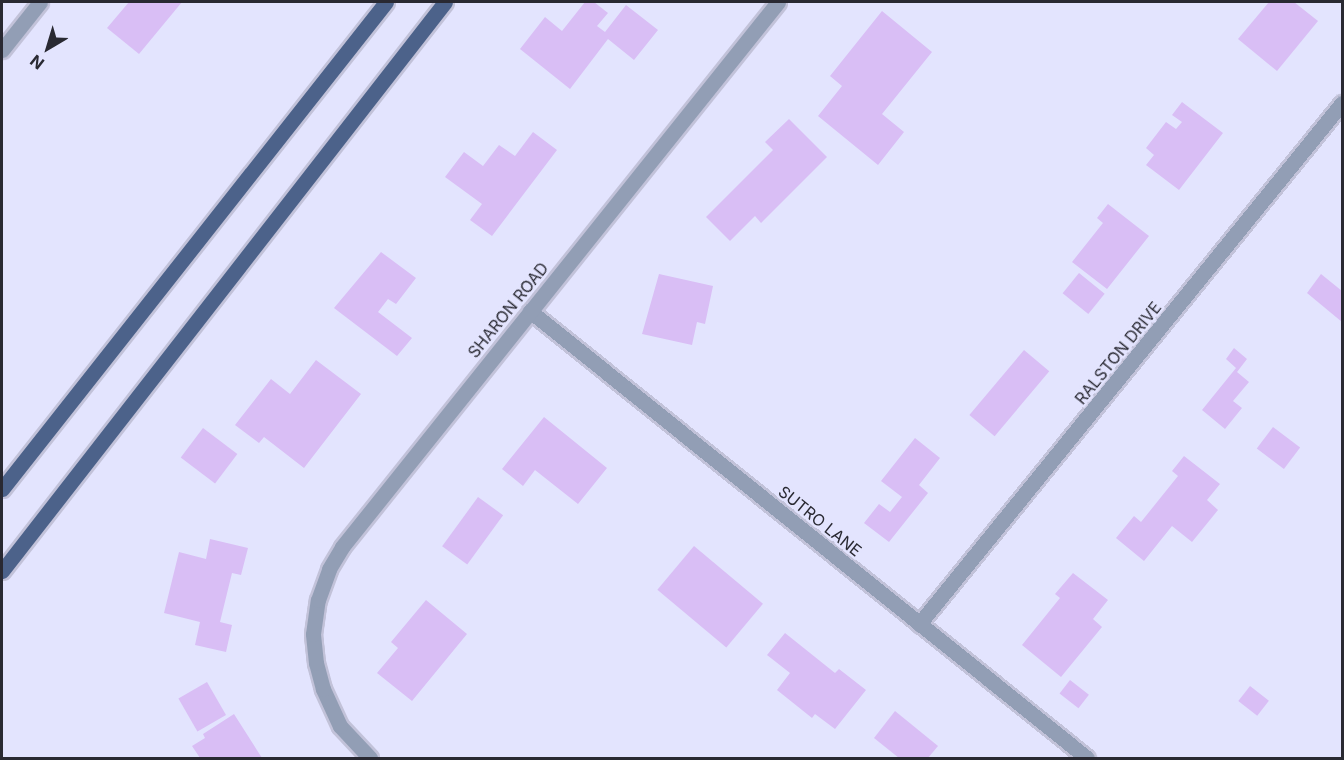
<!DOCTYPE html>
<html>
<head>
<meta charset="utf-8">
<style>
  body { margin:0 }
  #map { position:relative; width:1344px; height:760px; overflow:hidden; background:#e3e4fe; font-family:Inter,sans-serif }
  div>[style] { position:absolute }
  .building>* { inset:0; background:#d9bef5; transform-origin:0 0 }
  .roads { filter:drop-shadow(2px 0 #c2c2d9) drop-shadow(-2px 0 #c2c2d9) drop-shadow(0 2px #c2c2d9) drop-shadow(0 -2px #c2c2d9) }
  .street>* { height:15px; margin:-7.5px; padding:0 7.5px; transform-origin:7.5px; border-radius:7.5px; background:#929eb5 }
  .primary>* { height:15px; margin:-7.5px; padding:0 7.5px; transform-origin:7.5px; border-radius:7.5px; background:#4c628a }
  span { translate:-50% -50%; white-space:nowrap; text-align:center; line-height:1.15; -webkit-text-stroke:5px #e3e4fe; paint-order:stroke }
  .street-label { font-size:16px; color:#292932 }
  .frame { position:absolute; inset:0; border:3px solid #292932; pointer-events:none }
  .north { position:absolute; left:18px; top:18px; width:60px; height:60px; -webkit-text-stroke:4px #e3e4fe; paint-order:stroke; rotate:218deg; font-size:16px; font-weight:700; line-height:24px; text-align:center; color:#292932 }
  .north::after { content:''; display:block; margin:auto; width:21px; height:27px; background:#292932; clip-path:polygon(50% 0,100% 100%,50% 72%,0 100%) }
</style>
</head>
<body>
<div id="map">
  <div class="building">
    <i style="clip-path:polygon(129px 2px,182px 2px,139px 54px,107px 28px)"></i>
    <i style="clip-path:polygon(585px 2px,594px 2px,608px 13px,597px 26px,605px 32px,626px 5px,658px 30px,634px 60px,608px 39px,570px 89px,520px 49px,545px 17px,562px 31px)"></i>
    <i style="clip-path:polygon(1269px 2px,1294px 2px,1318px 21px,1277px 71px,1238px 39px)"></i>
    <i style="clip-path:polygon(882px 11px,932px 52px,882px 114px,904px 132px,878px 165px,818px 116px,842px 86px,830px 76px)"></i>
    <i style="clip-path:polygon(1182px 102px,1223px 133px,1179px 190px,1146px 165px,1154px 155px,1146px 148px,1166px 122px,1176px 129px,1182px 122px,1172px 115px)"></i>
    <i style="clip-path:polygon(789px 119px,827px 157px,761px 223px,755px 216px,730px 241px,706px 217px,773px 150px,765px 142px)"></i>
    <i style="clip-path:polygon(533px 132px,557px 150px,492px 236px,470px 220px,482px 204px,445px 177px,464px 152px,483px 166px,499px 145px,515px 156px)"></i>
    <i style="clip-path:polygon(1108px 204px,1149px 236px,1107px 289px,1072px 262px,1103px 223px,1097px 218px)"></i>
    <i style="clip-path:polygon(381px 252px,416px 278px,396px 304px,388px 299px,378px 312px,412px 338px,397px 356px,334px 308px)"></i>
    <i style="left:1079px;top:273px;width:33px;height:26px;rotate:39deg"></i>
    <i style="clip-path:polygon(659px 274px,713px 286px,705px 324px,697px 322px,692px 345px,642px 334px)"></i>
    <i style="clip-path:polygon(1321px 274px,1342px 291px,1342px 322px,1307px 293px)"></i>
    <i style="clip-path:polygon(1234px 348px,1247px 359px,1237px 372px,1249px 382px,1233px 401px,1242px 408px,1225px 429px,1202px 410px,1236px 368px,1226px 359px)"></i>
    <i style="left:1024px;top:350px;width:33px;height:85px;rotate:40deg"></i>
    <i style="clip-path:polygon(316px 360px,361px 394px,304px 468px,264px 437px,259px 443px,235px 425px,271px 379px,290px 394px)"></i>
    <i style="clip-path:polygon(544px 417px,607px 468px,578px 504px,535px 470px,523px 486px,502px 469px)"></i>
    <i style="left:1273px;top:427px;width:34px;height:27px;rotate:37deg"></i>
    <i style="left:203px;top:428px;width:43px;height:37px;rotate:37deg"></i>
    <i style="clip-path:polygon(915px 438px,940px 458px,919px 485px,928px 493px,889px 542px,864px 523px,879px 504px,890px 512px,902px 497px,881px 481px)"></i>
    <i style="clip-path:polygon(1184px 456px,1220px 484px,1207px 500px,1218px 510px,1192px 542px,1172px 526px,1144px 561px,1116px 538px,1134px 516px,1141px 522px,1178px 476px,1172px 471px)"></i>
    <i style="left:478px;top:497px;width:31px;height:61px;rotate:36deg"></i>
    <i style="clip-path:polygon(210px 539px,248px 548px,241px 575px,232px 573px,220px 622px,232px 625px,226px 652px,195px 645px,200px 622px,164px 613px,179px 552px,206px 559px)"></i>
    <i style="left:694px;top:546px;width:90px;height:57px;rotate:40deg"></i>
    <i style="clip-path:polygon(1073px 573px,1108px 600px,1093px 619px,1102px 627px,1061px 677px,1022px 645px,1060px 598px,1055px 594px)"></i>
    <i style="clip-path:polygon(426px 600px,467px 634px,412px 701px,377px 673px,398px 648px,391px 642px)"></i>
    <i style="clip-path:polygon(785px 633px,835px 673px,839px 669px,866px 690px,835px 729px,815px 714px,812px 718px,777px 690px,790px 673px,767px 655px)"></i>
    <i style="left:1070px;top:680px;width:24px;height:17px;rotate:38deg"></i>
    <i style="left:207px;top:682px;width:38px;height:33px;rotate:60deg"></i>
    <i style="left:1250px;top:686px;width:24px;height:19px;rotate:38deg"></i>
    <i style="clip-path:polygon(895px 711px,938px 746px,928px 758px,899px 758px,874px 738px)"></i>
    <i style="clip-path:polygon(234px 714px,262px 758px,200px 758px,192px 746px,205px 738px,203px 734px)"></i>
  </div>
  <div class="roads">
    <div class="street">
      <i style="left:2px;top:50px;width:61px;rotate:-51.6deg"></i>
      <i style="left:530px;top:311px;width:714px;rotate:38.75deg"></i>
      <i style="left:919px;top:624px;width:671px;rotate:-50.93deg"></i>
      <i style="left:370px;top:758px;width:44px;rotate:-133.2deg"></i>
      <i style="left:340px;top:726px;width:41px;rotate:-114.7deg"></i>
      <i style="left:323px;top:689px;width:27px;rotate:-105deg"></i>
      <i style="left:316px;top:663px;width:29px;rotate:-96deg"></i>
      <i style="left:313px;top:634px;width:34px;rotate:-82deg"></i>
      <i style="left:318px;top:600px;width:33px;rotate:-70deg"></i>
      <i style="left:329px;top:569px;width:26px;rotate:-59deg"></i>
      <i style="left:342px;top:547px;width:698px;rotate:-51.34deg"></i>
    </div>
    <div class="primary">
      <i style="left:2px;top:489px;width:620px;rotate:-51.74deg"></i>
      <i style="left:2px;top:571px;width:721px;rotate:-52.1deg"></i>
    </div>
  </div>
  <div class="street-label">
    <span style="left:508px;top:310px;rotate:-51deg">SHARON ROAD</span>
    <span style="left:1118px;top:353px;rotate:-51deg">RALSTON DRIVE</span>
    <span style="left:820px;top:521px;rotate:39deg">SUTRO LANE</span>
  </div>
  <div class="frame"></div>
  <div class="north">N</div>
</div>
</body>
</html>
